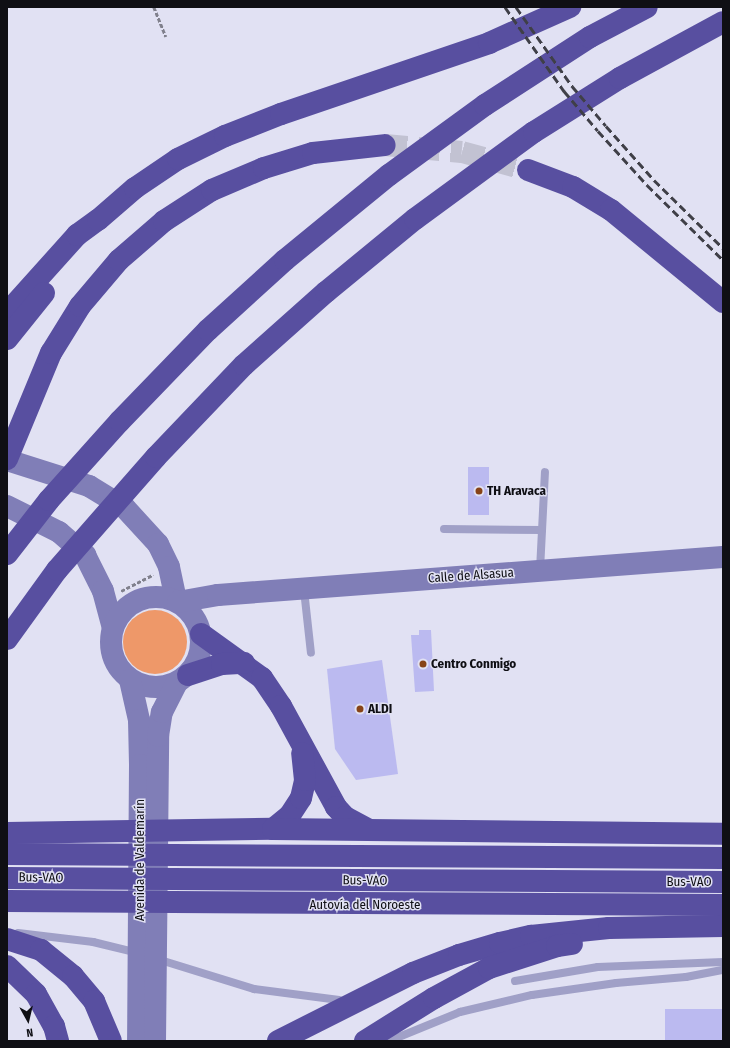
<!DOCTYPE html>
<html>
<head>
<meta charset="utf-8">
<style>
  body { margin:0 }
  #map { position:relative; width:730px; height:1048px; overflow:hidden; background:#e1e1f3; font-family:"Fira Sans Condensed",sans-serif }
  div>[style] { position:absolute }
  .green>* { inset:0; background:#ee9869 }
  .round { border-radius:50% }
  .building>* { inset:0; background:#bbbaf0; transform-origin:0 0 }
  .highway-tunnel>* { height:22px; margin-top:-11px; transform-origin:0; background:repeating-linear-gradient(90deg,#c2c2d2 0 22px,transparent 0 33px) }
  .path>* { height:2.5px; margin-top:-1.25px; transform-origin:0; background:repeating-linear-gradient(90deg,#80808c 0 4px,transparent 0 6px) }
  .lane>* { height:8px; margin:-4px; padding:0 4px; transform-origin:4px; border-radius:4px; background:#a0a0c7 }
  .secondary>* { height:22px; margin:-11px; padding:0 11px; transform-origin:11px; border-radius:11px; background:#807eb7 }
  .secondary>.ring { margin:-11px; padding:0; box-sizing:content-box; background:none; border:22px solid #807eb7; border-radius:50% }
  .highway>* { height:22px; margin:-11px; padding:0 11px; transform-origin:11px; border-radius:11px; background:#584fa0 }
  .rail>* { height:3px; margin-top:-1.5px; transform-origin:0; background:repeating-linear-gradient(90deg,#3f3f47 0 8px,transparent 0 12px) }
  .dots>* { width:11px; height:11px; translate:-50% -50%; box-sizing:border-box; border:2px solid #e1e1f3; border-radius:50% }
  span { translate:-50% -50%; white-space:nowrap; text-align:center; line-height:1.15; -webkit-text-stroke:3px #e1e1f3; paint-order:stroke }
  .poi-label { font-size:13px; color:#0f0f14; font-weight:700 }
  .left { translate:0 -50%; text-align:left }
  .street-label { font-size:13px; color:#0f0f14 }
  .frame { position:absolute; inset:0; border:8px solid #0f0f14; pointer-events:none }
  .north { position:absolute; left:8px; top:1000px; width:40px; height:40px; -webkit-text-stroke:3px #e1e1f3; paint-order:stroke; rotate:172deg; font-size:11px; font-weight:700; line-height:16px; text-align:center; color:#0f0f14 }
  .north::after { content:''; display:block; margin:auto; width:14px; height:18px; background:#0f0f14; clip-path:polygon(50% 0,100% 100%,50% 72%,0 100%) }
</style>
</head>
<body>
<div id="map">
  <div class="green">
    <i class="round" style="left:123px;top:610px;width:64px;height:64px"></i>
  </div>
  <div class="building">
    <i style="left:468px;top:467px;width:21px;height:48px"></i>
    <i style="clip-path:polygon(419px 630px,431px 630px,434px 691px,415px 692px,411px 635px,419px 635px)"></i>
    <i style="clip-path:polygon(382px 660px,398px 774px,356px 780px,335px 749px,327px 669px)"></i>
    <i style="left:665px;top:1009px;width:58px;height:32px"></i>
  </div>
  <div class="highway-tunnel">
    <i style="left:385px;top:145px;width:77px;rotate:5.2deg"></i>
    <i style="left:462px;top:152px;width:68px;rotate:15.3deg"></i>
  </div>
  <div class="path">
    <i style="left:154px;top:7px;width:32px;rotate:68deg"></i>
    <i style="left:121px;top:591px;width:36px;rotate:-27deg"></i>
  </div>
  <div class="lane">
    <i style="left:444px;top:529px;width:98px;rotate:0.6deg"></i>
    <i style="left:540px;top:570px;width:98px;rotate:-87.1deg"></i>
    <i style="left:304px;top:590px;width:63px;rotate:83.7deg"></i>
    <i style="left:18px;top:933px;width:76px;rotate:6.8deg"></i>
    <i style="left:93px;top:942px;width:46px;rotate:13.7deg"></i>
    <i style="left:157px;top:959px;width:102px;rotate:17.2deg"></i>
    <i style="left:254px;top:989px;width:86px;rotate:7.4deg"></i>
    <i style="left:515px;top:981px;width:84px;rotate:-9.6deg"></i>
    <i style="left:598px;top:967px;width:125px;rotate:-2.3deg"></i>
    <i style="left:389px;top:1041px;width:77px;rotate:-22.2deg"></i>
    <i style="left:460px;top:1012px;width:74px;rotate:-13.3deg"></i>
    <i style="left:532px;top:995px;width:85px;rotate:-8.1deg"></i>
    <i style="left:616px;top:983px;width:70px;rotate:-4.9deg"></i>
    <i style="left:686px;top:977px;width:38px;rotate:-11deg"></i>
  </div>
  <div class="secondary">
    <i style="left:7px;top:460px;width:86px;rotate:17.6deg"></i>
    <i style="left:89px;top:486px;width:42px;rotate:31.4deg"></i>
    <i style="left:125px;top:508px;width:49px;rotate:47.5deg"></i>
    <i style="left:158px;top:544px;width:25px;rotate:64deg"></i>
    <i style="left:169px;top:567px;width:35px;rotate:78deg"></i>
    <i style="left:7px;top:506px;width:58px;rotate:26.6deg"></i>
    <i style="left:59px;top:532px;width:35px;rotate:41deg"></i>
    <i style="left:85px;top:555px;width:40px;rotate:63.4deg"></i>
    <i style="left:103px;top:591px;width:38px;rotate:75deg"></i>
    <i class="ring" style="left:111px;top:597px;width:68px;height:68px"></i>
    <i style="left:178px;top:602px;width:41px;rotate:-9.9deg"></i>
    <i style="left:218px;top:595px;width:506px;rotate:-4.3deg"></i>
    <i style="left:130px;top:680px;width:41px;rotate:77.3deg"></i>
    <i style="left:139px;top:720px;width:45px;rotate:88.7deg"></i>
    <i style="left:140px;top:765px;width:276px;rotate:90.4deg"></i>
    <i style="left:155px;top:1041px;width:305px;rotate:-89.4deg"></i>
    <i style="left:158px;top:736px;width:24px;rotate:-81deg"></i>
    <i style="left:162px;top:712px;width:33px;rotate:-63deg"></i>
  </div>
  <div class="highway">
    <i style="left:528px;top:170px;width:48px;rotate:20.7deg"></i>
    <i style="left:573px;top:187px;width:44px;rotate:31.2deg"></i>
    <i style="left:611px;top:210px;width:145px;rotate:39.4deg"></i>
    <i style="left:7px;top:313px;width:105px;rotate:-48.1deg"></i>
    <i style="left:77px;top:235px;width:26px;rotate:-36deg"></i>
    <i style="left:98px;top:220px;width:49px;rotate:-40.9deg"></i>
    <i style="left:135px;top:188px;width:52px;rotate:-34deg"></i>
    <i style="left:178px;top:159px;width:52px;rotate:-26.1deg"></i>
    <i style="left:225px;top:136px;width:60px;rotate:-21.4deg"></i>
    <i style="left:281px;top:114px;width:220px;rotate:-18.8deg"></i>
    <i style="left:489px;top:43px;width:89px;rotate:-24deg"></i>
    <i style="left:7px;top:339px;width:59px;rotate:-51.2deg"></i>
    <i style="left:7px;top:459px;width:115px;rotate:-67.5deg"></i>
    <i style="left:51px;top:353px;width:55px;rotate:-58.3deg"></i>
    <i style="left:80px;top:306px;width:60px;rotate:-49.7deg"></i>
    <i style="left:119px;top:260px;width:60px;rotate:-40.9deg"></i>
    <i style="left:164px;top:221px;width:57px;rotate:-32.9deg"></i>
    <i style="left:212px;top:190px;width:56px;rotate:-22.9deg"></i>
    <i style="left:264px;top:168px;width:51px;rotate:-17deg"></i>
    <i style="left:313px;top:153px;width:72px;rotate:-6.3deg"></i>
    <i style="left:7px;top:554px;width:68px;rotate:-52.1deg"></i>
    <i style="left:49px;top:500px;width:106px;rotate:-48.1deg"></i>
    <i style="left:120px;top:421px;width:127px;rotate:-46deg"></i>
    <i style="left:208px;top:330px;width:104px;rotate:-42.3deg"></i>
    <i style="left:285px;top:260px;width:134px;rotate:-39.3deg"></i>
    <i style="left:389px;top:175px;width:119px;rotate:-36.1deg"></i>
    <i style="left:485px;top:105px;width:125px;rotate:-32.9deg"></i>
    <i style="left:590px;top:37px;width:64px;rotate:-27.8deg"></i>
    <i style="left:201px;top:634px;width:75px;rotate:35.8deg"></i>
    <i style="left:262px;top:678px;width:34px;rotate:56deg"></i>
    <i style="left:281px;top:706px;width:115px;rotate:61.4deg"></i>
    <i style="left:336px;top:807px;width:13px;rotate:48deg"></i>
    <i style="left:345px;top:817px;width:27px;rotate:28deg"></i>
    <i style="left:7px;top:639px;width:85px;rotate:-54.1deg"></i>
    <i style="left:57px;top:570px;width:150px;rotate:-48.8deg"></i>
    <i style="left:156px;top:457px;width:127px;rotate:-46.3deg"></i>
    <i style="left:244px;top:365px;width:110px;rotate:-41.7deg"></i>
    <i style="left:326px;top:292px;width:115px;rotate:-39.4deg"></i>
    <i style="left:415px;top:219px;width:147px;rotate:-36.2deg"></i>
    <i style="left:534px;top:132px;width:102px;rotate:-32.1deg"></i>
    <i style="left:620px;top:78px;width:117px;rotate:-28.5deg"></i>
    <i style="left:188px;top:675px;width:36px;rotate:-18deg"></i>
    <i style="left:222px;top:664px;width:22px;rotate:-3deg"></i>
    <i style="left:273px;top:829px;width:22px;rotate:-39deg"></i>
    <i style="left:290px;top:815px;width:20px;rotate:-57deg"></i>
    <i style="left:301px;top:798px;width:18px;rotate:-77deg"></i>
    <i style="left:305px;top:780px;width:27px;rotate:-96deg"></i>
    <i style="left:7px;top:833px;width:266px;rotate:-0.9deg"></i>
    <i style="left:273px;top:829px;width:450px;rotate:0.6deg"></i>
    <i style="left:7px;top:854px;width:716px;rotate:0.32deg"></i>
    <i style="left:7px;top:878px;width:716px;rotate:0.32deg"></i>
    <i style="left:7px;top:901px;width:716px;rotate:0.32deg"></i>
    <i style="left:7px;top:939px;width:36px;rotate:18deg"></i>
    <i style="left:41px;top:950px;width:41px;rotate:39.1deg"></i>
    <i style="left:73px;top:976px;width:33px;rotate:50deg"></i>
    <i style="left:94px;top:1001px;width:43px;rotate:67deg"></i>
    <i style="left:7px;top:966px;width:40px;rotate:44deg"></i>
    <i style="left:36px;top:994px;width:37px;rotate:61deg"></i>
    <i style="left:54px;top:1026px;width:16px;rotate:75deg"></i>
    <i style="left:278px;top:1041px;width:151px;rotate:-26.7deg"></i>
    <i style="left:413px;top:973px;width:49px;rotate:-21.4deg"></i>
    <i style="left:459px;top:955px;width:43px;rotate:-16.3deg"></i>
    <i style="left:500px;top:943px;width:32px;rotate:-13deg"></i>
    <i style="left:531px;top:936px;width:78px;rotate:-5.9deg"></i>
    <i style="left:609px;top:928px;width:114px;rotate:-1deg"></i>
    <i style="left:365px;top:1041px;width:81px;rotate:-31.9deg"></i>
    <i style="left:434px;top:998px;width:63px;rotate:-28.6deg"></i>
    <i style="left:489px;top:968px;width:71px;rotate:-17.9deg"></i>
    <i style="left:557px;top:946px;width:15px;rotate:-8deg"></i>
  </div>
  <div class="rail">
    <i style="left:505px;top:7px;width:103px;rotate:54.9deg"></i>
    <i style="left:564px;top:91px;width:52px;rotate:49.6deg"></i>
    <i style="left:598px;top:131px;width:73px;rotate:47.8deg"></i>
    <i style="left:647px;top:185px;width:107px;rotate:44.6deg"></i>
    <i style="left:516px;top:7px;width:97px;rotate:54.7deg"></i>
    <i style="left:572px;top:86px;width:52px;rotate:49.6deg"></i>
    <i style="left:606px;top:126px;width:72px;rotate:48.4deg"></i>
    <i style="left:654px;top:180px;width:97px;rotate:44.6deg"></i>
  </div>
  <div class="dots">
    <i style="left:479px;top:491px;background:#874318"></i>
    <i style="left:423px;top:664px;background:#874318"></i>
    <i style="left:360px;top:709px;background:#874318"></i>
  </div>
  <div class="poi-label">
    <span class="left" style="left:487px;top:491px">TH Aravaca</span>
    <span class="left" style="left:431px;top:664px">Centro Conmigo</span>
    <span class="left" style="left:368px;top:709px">ALDI</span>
  </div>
  <div class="street-label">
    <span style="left:471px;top:576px;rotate:-4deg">Calle de Alsasua</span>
    <span style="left:140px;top:860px;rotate:-90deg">Avenida de Valdemarín</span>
    <span style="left:41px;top:878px;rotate:1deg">Bus-VAO</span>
    <span style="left:365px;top:881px;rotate:1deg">Bus-VAO</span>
    <span style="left:689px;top:882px">Bus-VAO</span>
    <span style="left:365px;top:905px">Autovía del Noroeste</span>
  </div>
  <div class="frame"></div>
  <div class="north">N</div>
</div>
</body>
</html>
